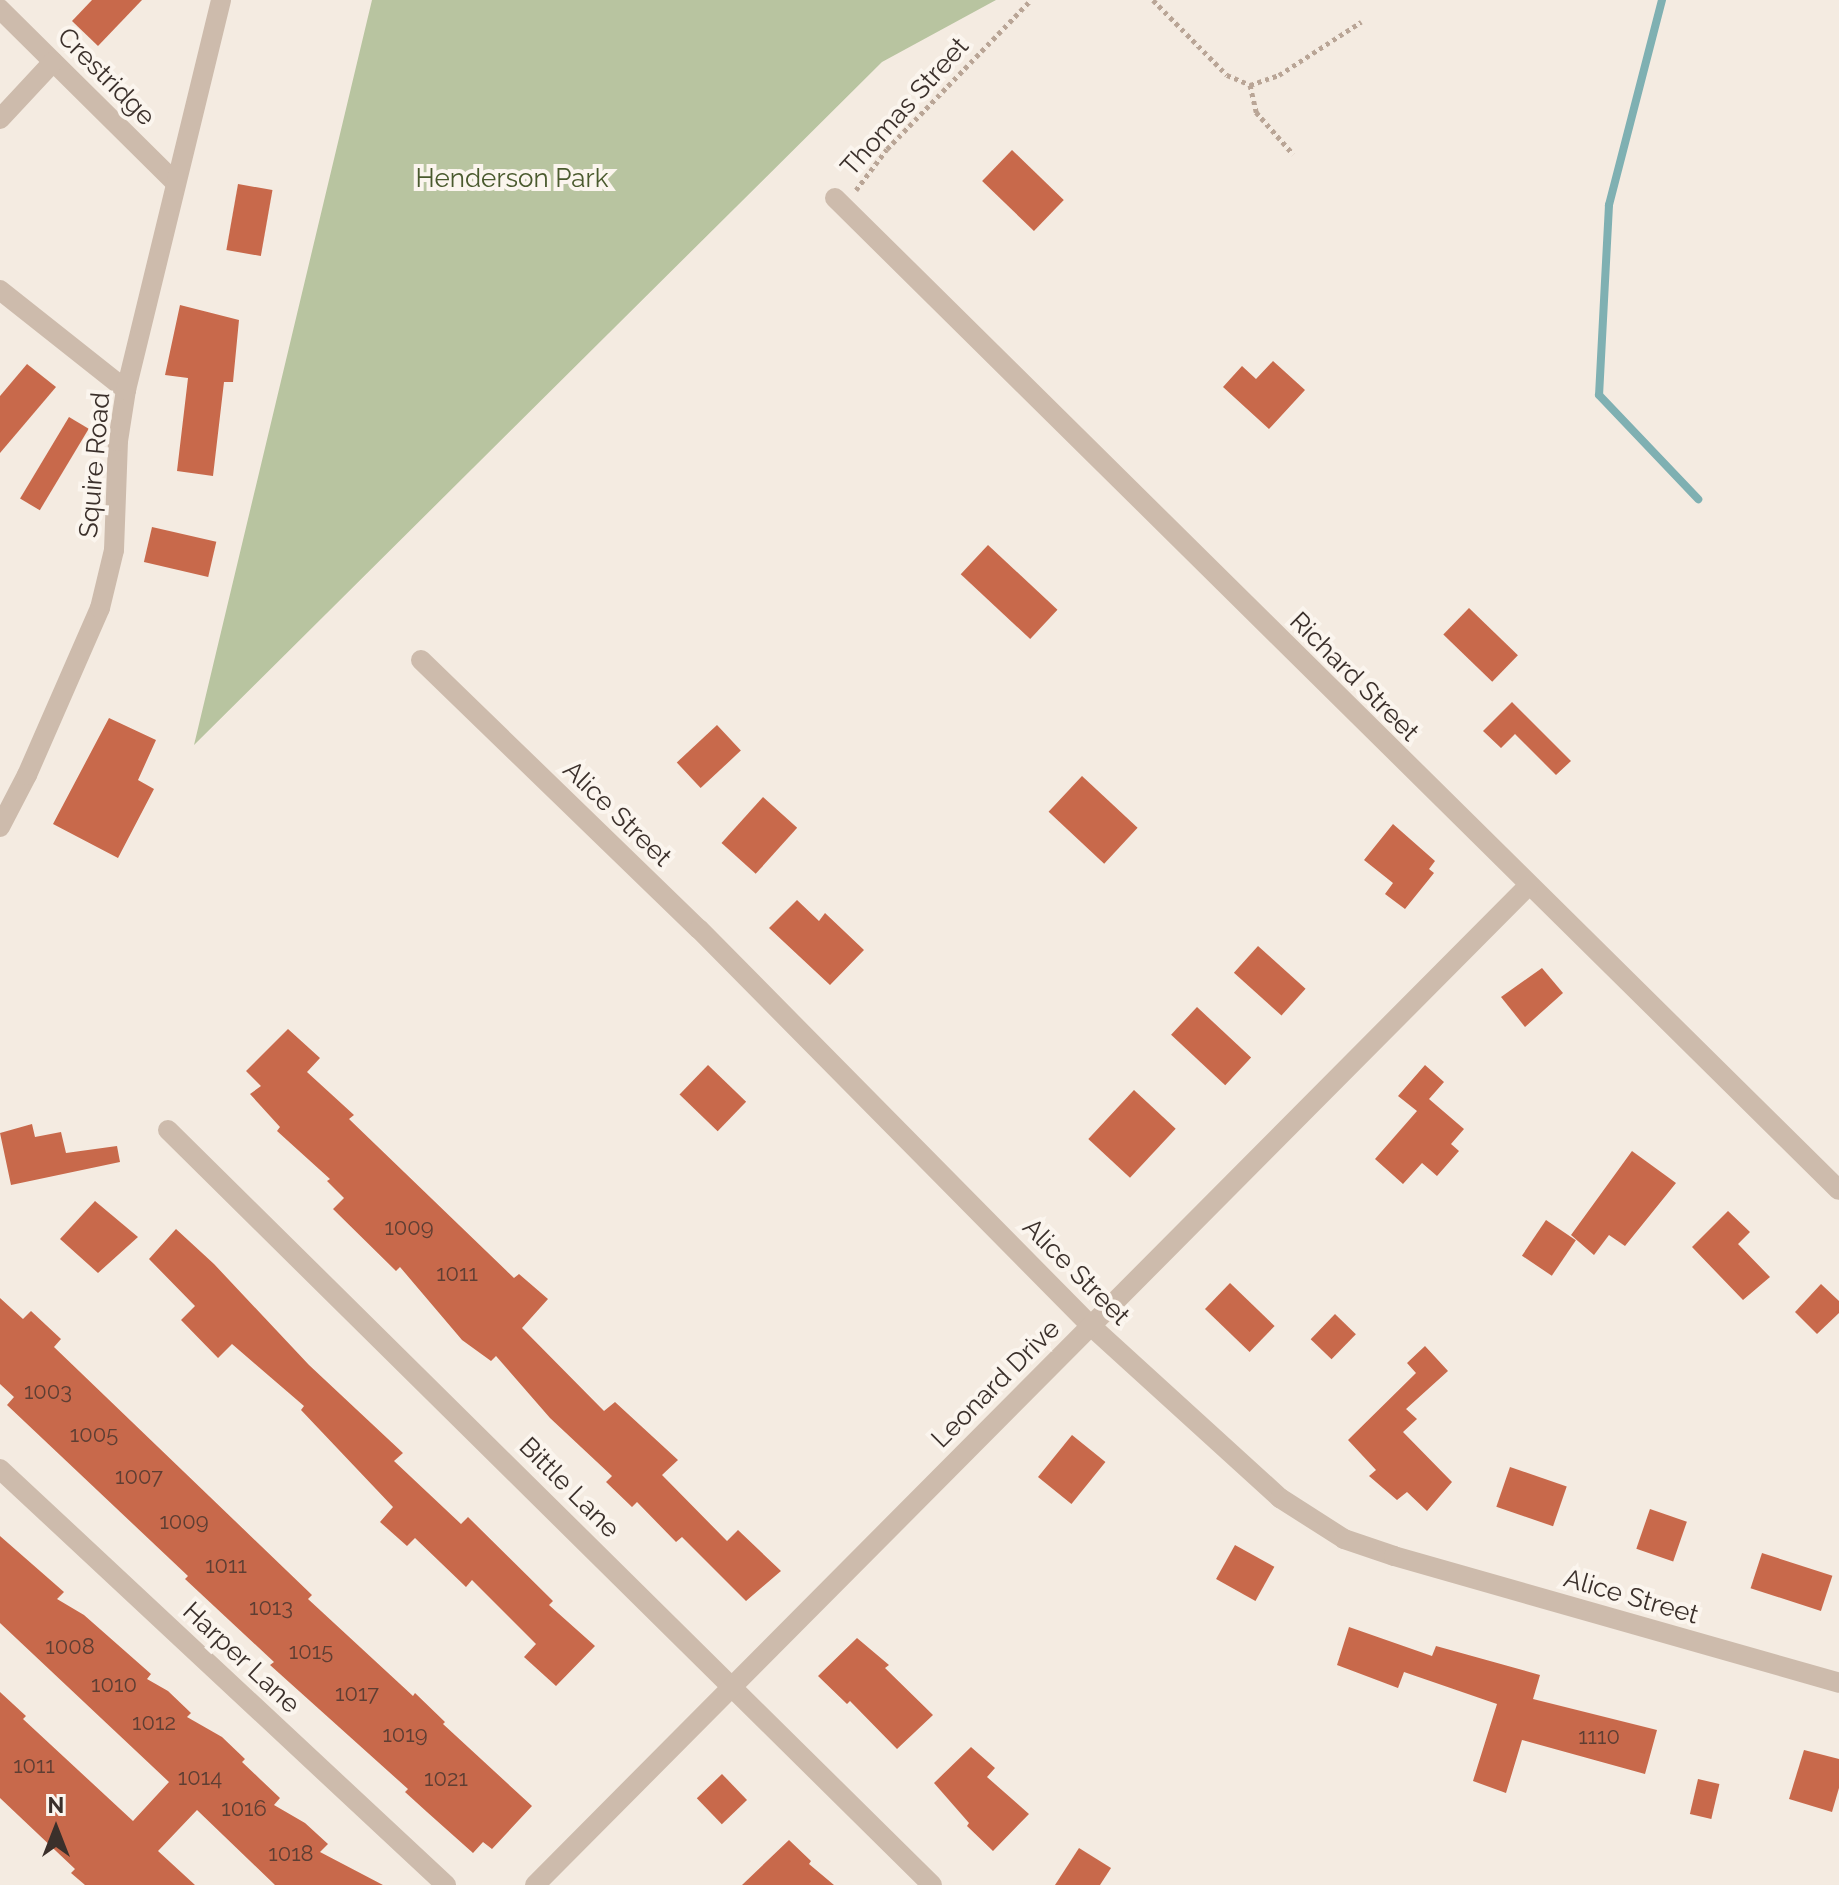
<!DOCTYPE html>
<html>
<head>
<meta charset="utf-8">
<style>
  body { margin:0 }
  #map { position:relative; width:1839px; height:1885px; overflow:hidden; background:#f4ebe1; font-family:Raleway,sans-serif }
  div>[style] { position:absolute }
  .green>* { inset:0; background:#b8c4a0 }
  .stream>* { height:8px; margin:-4px; padding:0 4px; transform-origin:4px; border-radius:4px; background:#7fb0b2 }
  .building>* { inset:0; background:#c8694b; transform-origin:0 0 }
  .path>* { height:5px; margin-top:-2.5px; transform-origin:0; background:repeating-linear-gradient(90deg,#b9a596 0 4px,transparent 0 8px) }
  .minor>* { height:20px; margin:-10px; padding:0 10px; transform-origin:10px; border-radius:10px; background:#cdbbac }
  span { translate:-50% -50%; white-space:nowrap; text-align:center; line-height:1.15; -webkit-text-stroke:8px #fbf5ee; paint-order:stroke }
  .number-label { font-size:22px; color:#5e3e33 }
  .number-label span { -webkit-text-stroke-width:0 }
  .street-label { font-size:26px; color:#3b302b }
  .park-label { font-size:26px; color:#4a5a2e }
  .north { position:absolute; left:16px; top:1789px; width:80px; height:80px; -webkit-text-stroke:6px #fbf5ee; paint-order:stroke; rotate:0deg; font-size:22px; font-weight:700; line-height:32px; text-align:center; color:#3b302b }
  .north::after { content:''; display:block; margin:auto; width:28px; height:36px; background:#3b302b; clip-path:polygon(50% 0,100% 100%,50% 72%,0 100%) }
</style>
</head>
<body>
<div id="map">
  <div class="green">
    <i style="clip-path:polygon(372px 0,996px 0,882px 62px,194px 745px)"></i>
  </div>
  <div class="stream">
    <i style="left:1662px;top:0;width:212px;rotate:104.5deg"></i>
    <i style="left:1609px;top:205px;width:190px;rotate:93deg"></i>
    <i style="left:1599px;top:395px;width:144px;rotate:46.4deg"></i>
  </div>
  <div class="building">
    <i style="clip-path:polygon(92px 0,142px 0,98px 46px,72px 21px)"></i>
    <i style="left:1012px;top:150px;width:72px;height:43px;rotate:44deg"></i>
    <i style="left:238px;top:184px;width:35px;height:67px;rotate:10deg"></i>
    <i style="clip-path:polygon(180px 305px,239px 320px,233px 382px,224px 382px,213px 476px,177px 471px,188px 378px,165px 375px)"></i>
    <i style="clip-path:polygon(1273px 361px,1305px 390px,1269px 429px,1223px 387px,1242px 366px,1256px 379px)"></i>
    <i style="clip-path:polygon(27px 364px,56px 387px,0 453px,0 396px)"></i>
    <i style="left:69px;top:417px;width:23px;height:95px;rotate:31deg"></i>
    <i style="left:152px;top:527px;width:66px;height:36px;rotate:13deg"></i>
    <i style="left:988px;top:545px;width:95px;height:40px;rotate:43deg"></i>
    <i style="left:1469px;top:608px;width:68px;height:37px;rotate:44deg"></i>
    <i style="clip-path:polygon(1512px 702px,1571px 761px,1556px 775px,1515px 734px,1501px 748px,1483px 731px)"></i>
    <i style="clip-path:polygon(109px 718px,156px 740px,138px 780px,154px 789px,118px 858px,53px 824px)"></i>
    <i style="left:717px;top:725px;width:35px;height:55px;rotate:47deg"></i>
    <i style="left:1082px;top:776px;width:76px;height:49px;rotate:43deg"></i>
    <i style="left:763px;top:797px;width:46px;height:62px;rotate:42deg"></i>
    <i style="clip-path:polygon(1393px 824px,1435px 861px,1429px 869px,1434px 873px,1405px 909px,1385px 894px,1393px 883px,1364px 860px)"></i>
    <i style="clip-path:polygon(797px 900px,819px 921px,825px 913px,864px 950px,830px 985px,769px 928px)"></i>
    <i style="left:1258px;top:946px;width:64px;height:36px;rotate:42deg"></i>
    <i style="clip-path:polygon(1542px 968px,1563px 993px,1525px 1027px,1501px 997px)"></i>
    <i style="left:1197px;top:1007px;width:74px;height:38px;rotate:43deg"></i>
    <i style="clip-path:polygon(288px 1029px,320px 1058px,307px 1072px,354px 1115px,349px 1119px,514px 1278px,519px 1274px,548px 1299px,522px 1328px,604px 1411px,615px 1402px,678px 1460px,662px 1475px,727px 1541px,738px 1530px,781px 1571px,746px 1601px,682px 1537px,676px 1542px,637px 1502px,632px 1507px,606px 1482px,612px 1476px,550px 1418px,496px 1356px,491px 1361px,462px 1340px,400px 1267px,396px 1271px,333px 1209px,344px 1198px,327px 1181px,330px 1179px,277px 1131px,280px 1127px,250px 1094px,261px 1086px,246px 1071px)"></i>
    <i style="left:708px;top:1065px;width:53px;height:41px;rotate:44deg"></i>
    <i style="clip-path:polygon(1425px 1065px,1444px 1082px,1429px 1099px,1464px 1129px,1451px 1144px,1459px 1151px,1437px 1176px,1422px 1163px,1403px 1184px,1375px 1159px,1417px 1111px,1398px 1096px)"></i>
    <i style="left:1134px;top:1090px;width:57px;height:67px;rotate:43deg"></i>
    <i style="clip-path:polygon(32px 1124px,35px 1137px,61px 1132px,66px 1153px,117px 1146px,120px 1162px,11px 1185px,0 1133px)"></i>
    <i style="clip-path:polygon(1632px 1151px,1676px 1183px,1625px 1246px,1609px 1235px,1594px 1255px,1571px 1235px)"></i>
    <i style="clip-path:polygon(95px 1201px,138px 1237px,98px 1273px,60px 1239px)"></i>
    <i style="clip-path:polygon(1728px 1211px,1750px 1232px,1738px 1244px,1770px 1277px,1743px 1300px,1692px 1247px)"></i>
    <i style="left:1546px;top:1220px;width:36px;height:43px;rotate:34deg"></i>
    <i style="clip-path:polygon(176px 1229px,214px 1264px,309px 1365px,403px 1453px,394px 1461px,461px 1524px,468px 1517px,553px 1601px,549px 1605px,595px 1646px,556px 1686px,524px 1657px,536px 1644px,472px 1580px,466px 1587px,415px 1538px,407px 1546px,380px 1522px,393px 1507px,301px 1410px,304px 1406px,232px 1344px,218px 1358px,181px 1320px,195px 1306px,149px 1259px)"></i>
    <i style="left:1230px;top:1283px;width:62px;height:36px;rotate:44deg"></i>
    <i style="clip-path:polygon(1821px 1284px,1839px 1301px,1839px 1313px,1817px 1334px,1795px 1312px)"></i>
    <i style="clip-path:polygon(0 1298px,23px 1319px,31px 1311px,61px 1339px,54px 1347px,312px 1595px,308px 1599px,413px 1696px,415px 1693px,445px 1722px,443px 1724px,532px 1806px,492px 1849px,483px 1842px,473px 1853px,427px 1812px,405px 1792px,408px 1789px,270px 1665px,274px 1662px,185px 1579px,188px 1576px,7px 1405px,14px 1397px,0 1384px)"></i>
    <i style="left:1335px;top:1314px;width:29px;height:35px;rotate:44deg"></i>
    <i style="clip-path:polygon(1425px 1346px,1448px 1371px,1406px 1409px,1417px 1419px,1403px 1432px,1452px 1482px,1427px 1511px,1407px 1492px,1397px 1500px,1369px 1476px,1376px 1470px,1348px 1440px,1416px 1373px,1407px 1363px)"></i>
    <i style="left:1072px;top:1435px;width:43px;height:54px;rotate:39deg"></i>
    <i style="left:1510px;top:1467px;width:60px;height:42px;rotate:19deg"></i>
    <i style="left:1650px;top:1509px;width:39px;height:42px;rotate:19deg"></i>
    <i style="clip-path:polygon(0 1536px,64px 1592px,57px 1599px,84px 1615px,151px 1674px,147px 1679px,168px 1691px,191px 1713px,187px 1717px,222px 1737px,245px 1759px,242px 1762px,280px 1798px,274px 1805px,305px 1823px,328px 1844px,320px 1852px,383px 1885px,275px 1885px,197px 1810px,158px 1851px,195px 1885px,85px 1885px,71px 1873px,75px 1869px,0 1798px,0 1692px,26px 1716px,23px 1719px,133px 1821px,169px 1782px,0 1623px)"></i>
    <i style="left:1235px;top:1545px;width:45px;height:39px;rotate:29deg"></i>
    <i style="left:1762px;top:1553px;width:74px;height:37px;rotate:18deg"></i>
    <i style="clip-path:polygon(1349px 1627px,1432px 1656px,1436px 1646px,1540px 1675px,1533px 1699px,1657px 1730px,1645px 1774px,1522px 1740px,1506px 1793px,1473px 1781px,1497px 1704px,1404px 1672px,1398px 1688px,1337px 1665px)"></i>
    <i style="clip-path:polygon(857px 1638px,889px 1665px,885px 1668px,933px 1715px,897px 1749px,850px 1701px,847px 1704px,818px 1676px)"></i>
    <i style="clip-path:polygon(971px 1747px,995px 1768px,987px 1777px,1029px 1814px,993px 1851px,967px 1826px,969px 1823px,934px 1783px)"></i>
    <i style="clip-path:polygon(1804px 1750px,1839px 1759px,1839px 1788px,1832px 1812px,1789px 1799px)"></i>
    <i style="left:722px;top:1774px;width:36px;height:35px;rotate:46deg"></i>
    <i style="left:1698px;top:1779px;width:22px;height:36px;rotate:13deg"></i>
    <i style="clip-path:polygon(789px 1840px,811px 1861px,809px 1864px,834px 1885px,742px 1885px)"></i>
    <i style="clip-path:polygon(1079px 1848px,1111px 1868px,1100px 1885px,1055px 1885px)"></i>
  </div>
  <div class="path">
    <i style="left:1153px;top:0;width:105px;rotate:45.4deg"></i>
    <i style="left:1227px;top:75px;width:25px;rotate:23deg"></i>
    <i style="left:1250px;top:85px;width:31px;rotate:-19deg"></i>
    <i style="left:1279px;top:75px;width:98px;rotate:-32.9deg"></i>
    <i style="left:1250px;top:85px;width:28px;rotate:77deg"></i>
    <i style="left:1256px;top:112px;width:56px;rotate:48.6deg"></i>
    <i style="left:856px;top:190px;width:51px;rotate:-52.9deg"></i>
    <i style="left:887px;top:149px;width:207px;rotate:-46deg"></i>
  </div>
  <div class="minor">
    <i style="left:0;top:9px;width:246px;rotate:44.7deg"></i>
    <i style="left:0;top:119px;width:78px;rotate:-47.1deg"></i>
    <i style="left:835px;top:198px;width:1411px;rotate:44.66deg"></i>
    <i style="left:0;top:290px;width:161px;rotate:38.4deg"></i>
    <i style="left:421px;top:660px;width:387px;rotate:44.1deg"></i>
    <i style="left:699px;top:929px;width:558px;rotate:45.36deg"></i>
    <i style="left:1091px;top:1326px;width:256px;rotate:42.3deg"></i>
    <i style="left:1280px;top:1498px;width:76px;rotate:32.6deg"></i>
    <i style="left:1344px;top:1539px;width:53px;rotate:18.8deg"></i>
    <i style="left:1394px;top:1556px;width:463px;rotate:15.9deg"></i>
    <i style="left:0;top:827px;width:59px;rotate:-62.6deg"></i>
    <i style="left:27px;top:775px;width:182px;rotate:-66.4deg"></i>
    <i style="left:100px;top:608px;width:60px;rotate:-76.4deg"></i>
    <i style="left:114px;top:550px;width:109px;rotate:-87.9deg"></i>
    <i style="left:118px;top:441px;width:52px;rotate:-81.1deg"></i>
    <i style="left:126px;top:390px;width:401px;rotate:-76.3deg"></i>
    <i style="left:168px;top:1130px;width:1074px;rotate:44.66deg"></i>
    <i style="left:0;top:1469px;width:610px;rotate:43.01deg"></i>
    <i style="left:535px;top:1885px;width:1409px;rotate:-45.17deg"></i>
  </div>
  <div class="number-label">
    <span style="left:409px;top:1228px">1009</span>
    <span style="left:457px;top:1274px">1011</span>
    <span style="left:48px;top:1392px">1003</span>
    <span style="left:94px;top:1435px">1005</span>
    <span style="left:139px;top:1477px">1007</span>
    <span style="left:184px;top:1522px">1009</span>
    <span style="left:226px;top:1566px">1011</span>
    <span style="left:271px;top:1608px">1013</span>
    <span style="left:70px;top:1647px">1008</span>
    <span style="left:311px;top:1652px">1015</span>
    <span style="left:114px;top:1685px">1010</span>
    <span style="left:357px;top:1694px">1017</span>
    <span style="left:154px;top:1723px">1012</span>
    <span style="left:405px;top:1735px">1019</span>
    <span style="left:1599px;top:1737px">1110</span>
    <span style="left:34px;top:1766px">1011</span>
    <span style="left:200px;top:1778px">1014</span>
    <span style="left:446px;top:1779px">1021</span>
    <span style="left:244px;top:1809px">1016</span>
    <span style="left:291px;top:1854px">1018</span>
  </div>
  <div class="street-label">
    <span style="left:106px;top:77px;rotate:45deg">Crestridge</span>
    <span style="left:905px;top:107px;rotate:-48deg">Thomas Street</span>
    <span style="left:95px;top:465px;rotate:-85deg">Squire Road</span>
    <span style="left:1354px;top:677px;rotate:45deg">Richard Street</span>
    <span style="left:617px;top:814px;rotate:44deg">Alice Street</span>
    <span style="left:1076px;top:1272px;rotate:45deg">Alice Street</span>
    <span style="left:996px;top:1384px;rotate:-45deg">Leonard Drive</span>
    <span style="left:569px;top:1488px;rotate:45deg">Bittle Lane</span>
    <span style="left:1631px;top:1597px;rotate:16deg">Alice Street</span>
    <span style="left:241px;top:1658px;rotate:43deg">Harper Lane</span>
  </div>
  <div class="park-label">
    <span style="left:512px;top:179px">Henderson Park</span>
  </div>
  <div class="north">N</div>
</div>
</body>
</html>
